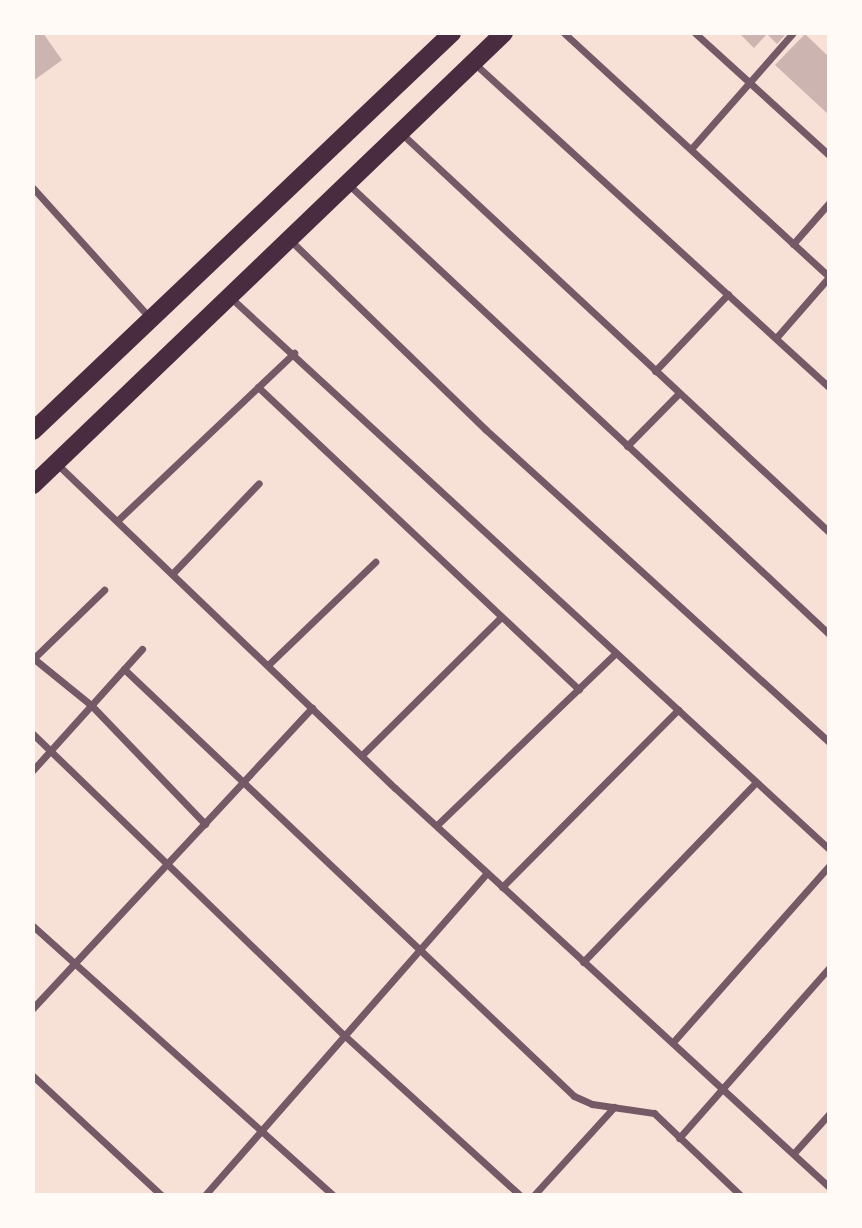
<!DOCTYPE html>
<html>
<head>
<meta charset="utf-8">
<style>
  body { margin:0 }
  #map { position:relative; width:862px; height:1228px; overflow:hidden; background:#f7e1d7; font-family:"Golos Text",sans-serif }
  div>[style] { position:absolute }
  .building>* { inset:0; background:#ccb4b1 }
  .minor>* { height:7px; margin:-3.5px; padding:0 3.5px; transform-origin:3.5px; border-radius:3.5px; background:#755966 }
  .trunk>* { height:18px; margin:-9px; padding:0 9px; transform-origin:9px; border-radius:9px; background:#4a2c40 }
  span { translate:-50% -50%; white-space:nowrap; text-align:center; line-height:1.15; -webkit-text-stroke:6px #fffaf5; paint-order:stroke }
  .frame { position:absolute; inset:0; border:35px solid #fffaf5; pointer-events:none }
</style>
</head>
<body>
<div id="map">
  <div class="building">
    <i style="clip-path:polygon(33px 33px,43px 33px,62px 60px,33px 81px)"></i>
    <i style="clip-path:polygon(739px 33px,787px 33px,777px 44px,767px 34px,754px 48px)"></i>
    <i style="clip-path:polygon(805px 34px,829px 57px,829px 115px,775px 65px)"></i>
  </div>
  <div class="minor">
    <i style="left:564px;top:33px;width:360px;rotate:42.6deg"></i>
    <i style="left:695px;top:33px;width:181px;rotate:42.3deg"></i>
    <i style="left:474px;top:63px;width:481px;rotate:42.4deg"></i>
    <i style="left:401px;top:133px;width:585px;rotate:42.99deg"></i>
    <i style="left:691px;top:149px;width:154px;rotate:-48.7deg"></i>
    <i style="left:348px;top:184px;width:659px;rotate:43.09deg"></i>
    <i style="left:33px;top:188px;width:176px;rotate:48deg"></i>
    <i style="left:290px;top:240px;width:272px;rotate:44.1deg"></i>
    <i style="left:485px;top:429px;width:465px;rotate:42.3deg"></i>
    <i style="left:793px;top:244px;width:55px;rotate:-48.7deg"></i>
    <i style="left:230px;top:297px;width:815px;rotate:42.66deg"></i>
    <i style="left:776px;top:338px;width:81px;rotate:-49deg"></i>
    <i style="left:655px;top:371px;width:106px;rotate:-46.5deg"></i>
    <i style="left:258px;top:387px;width:441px;rotate:43.3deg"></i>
    <i style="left:627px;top:446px;width:74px;rotate:-45.5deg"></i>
    <i style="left:57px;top:464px;width:468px;rotate:43.8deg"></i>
    <i style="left:395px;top:788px;width:590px;rotate:42.59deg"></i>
    <i style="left:118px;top:520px;width:243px;rotate:-43.5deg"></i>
    <i style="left:173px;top:573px;width:124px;rotate:-46.3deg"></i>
    <i style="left:33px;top:658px;width:75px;rotate:39deg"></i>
    <i style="left:91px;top:705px;width:165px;rotate:46.2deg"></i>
    <i style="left:34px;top:658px;width:98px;rotate:-44.2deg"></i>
    <i style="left:268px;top:665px;width:149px;rotate:-43.9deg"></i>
    <i style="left:124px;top:669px;width:620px;rotate:43.5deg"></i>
    <i style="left:574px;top:1096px;width:20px;rotate:24deg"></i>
    <i style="left:592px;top:1104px;width:63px;rotate:8.3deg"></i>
    <i style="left:654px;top:1113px;width:119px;rotate:43.6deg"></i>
    <i style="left:33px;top:734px;width:434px;rotate:44.1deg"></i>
    <i style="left:345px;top:1036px;width:236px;rotate:42.3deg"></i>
    <i style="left:362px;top:755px;width:196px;rotate:-44.8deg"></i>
    <i style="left:33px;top:770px;width:163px;rotate:-48deg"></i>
    <i style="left:437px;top:825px;width:248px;rotate:-43.9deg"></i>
    <i style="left:502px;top:887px;width:250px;rotate:-45.2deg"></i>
    <i style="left:33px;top:926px;width:403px;rotate:41.9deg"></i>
    <i style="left:583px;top:962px;width:248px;rotate:-46.1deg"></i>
    <i style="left:33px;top:1008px;width:410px;rotate:-47.1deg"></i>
    <i style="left:674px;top:1041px;width:234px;rotate:-48.5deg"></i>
    <i style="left:33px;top:1076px;width:175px;rotate:42.9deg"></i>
    <i style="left:679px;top:1138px;width:227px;rotate:-48.6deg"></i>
    <i style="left:794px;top:1153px;width:52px;rotate:-48.1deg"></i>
    <i style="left:205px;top:1195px;width:428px;rotate:-48.8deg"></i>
    <i style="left:534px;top:1195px;width:119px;rotate:-47.7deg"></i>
  </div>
  <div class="trunk">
    <i style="left:33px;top:431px;width:578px;rotate:-43.53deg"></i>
    <i style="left:33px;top:485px;width:653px;rotate:-43.82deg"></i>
  </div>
  <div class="frame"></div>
</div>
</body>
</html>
